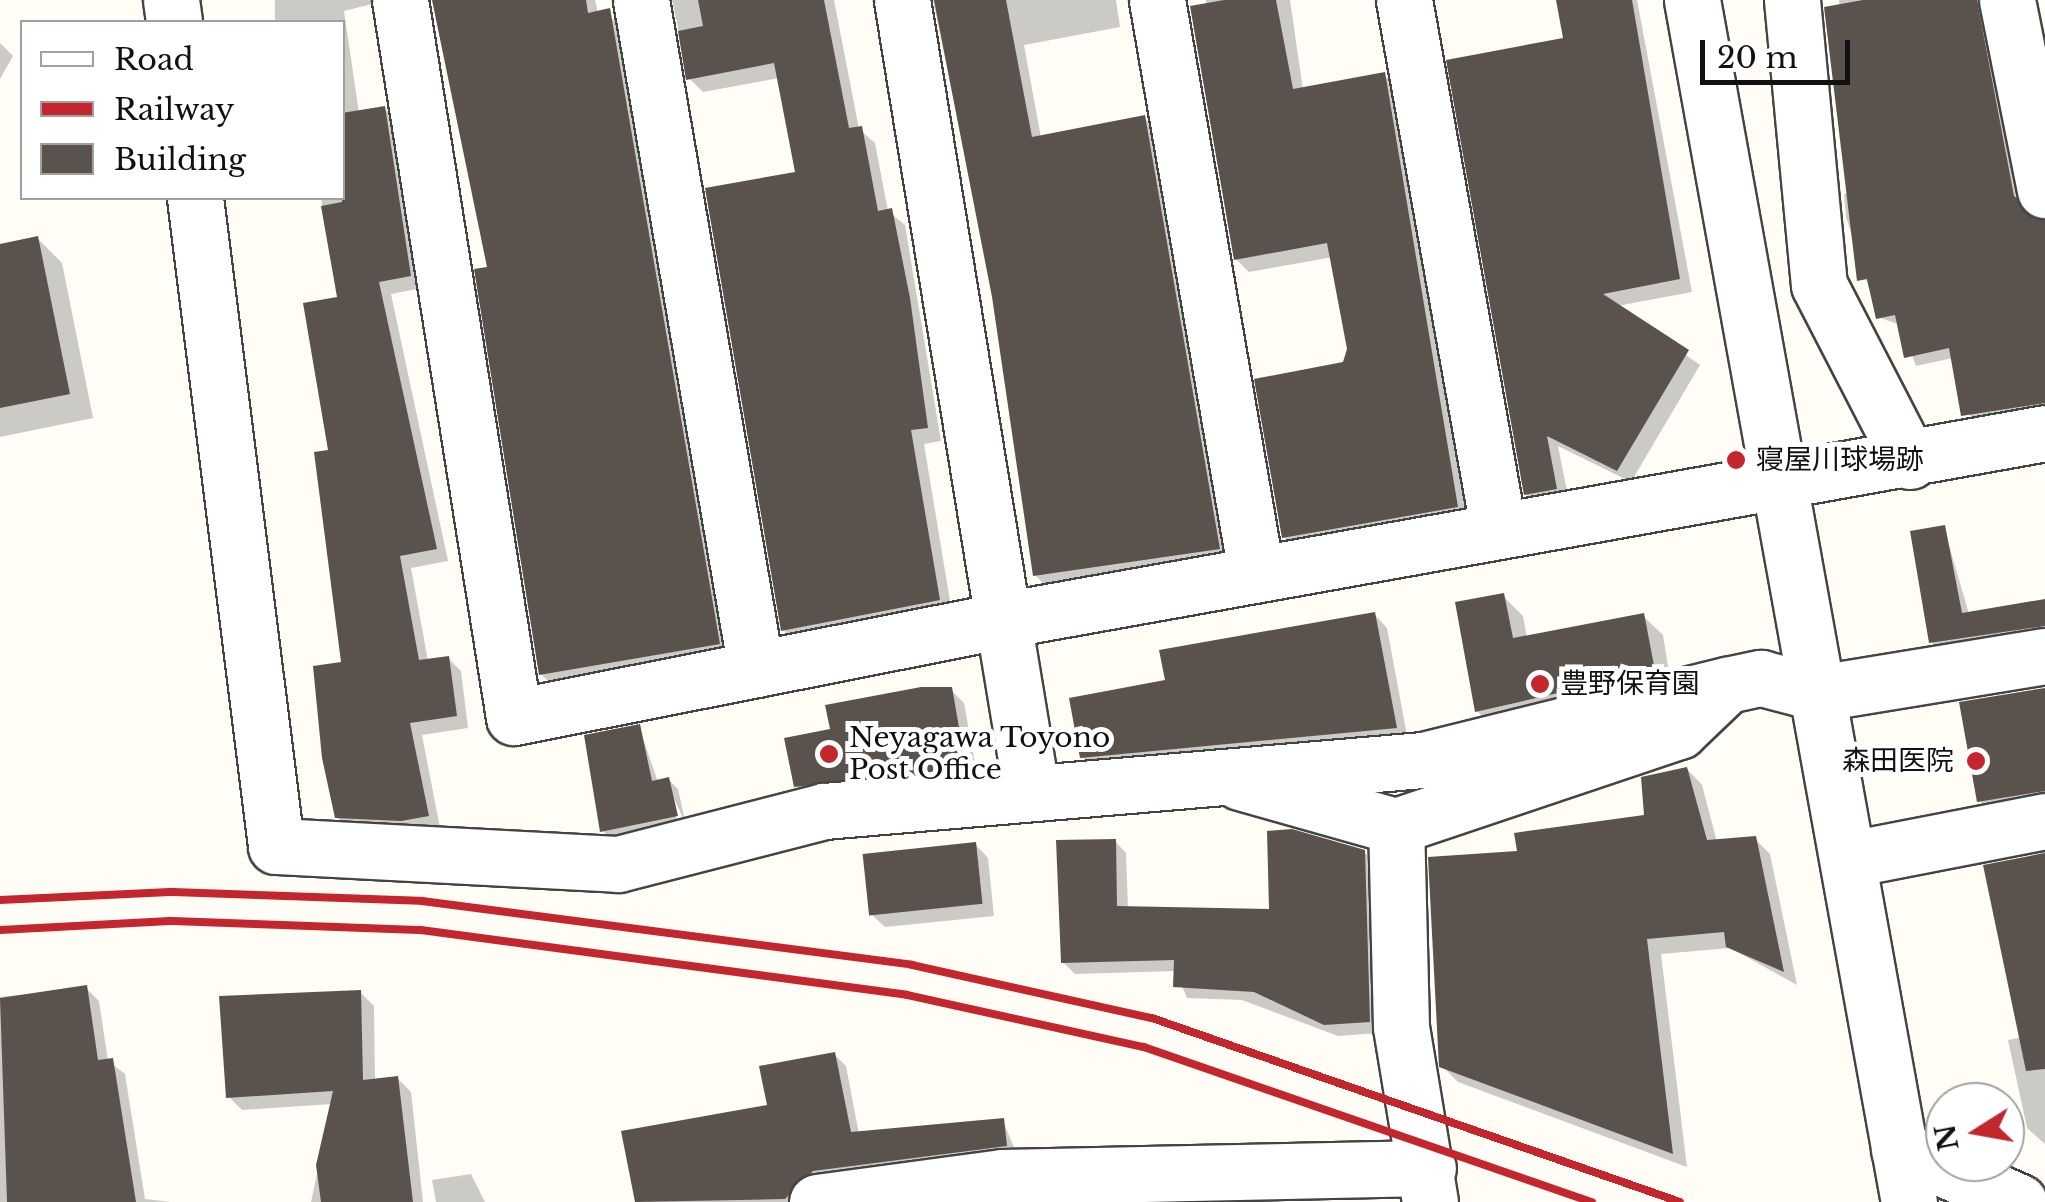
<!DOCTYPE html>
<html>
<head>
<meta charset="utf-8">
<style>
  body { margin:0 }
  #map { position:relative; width:2045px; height:1202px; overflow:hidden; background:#fffdf5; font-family:"Libre Baskerville","Noto Sans JP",serif }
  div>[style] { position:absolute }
  .shadow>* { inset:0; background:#0003 }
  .building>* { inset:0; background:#5a524d; transform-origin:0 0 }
  .roads { filter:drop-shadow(2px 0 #444) drop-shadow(-2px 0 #444) drop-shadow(0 2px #444) drop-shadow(0 -2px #444) }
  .minor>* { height:55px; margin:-27.5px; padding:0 27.5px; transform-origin:27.5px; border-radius:27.5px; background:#fff }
  .rail>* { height:8px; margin:-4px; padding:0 4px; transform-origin:4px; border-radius:4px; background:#c4262e }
  .dots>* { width:28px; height:28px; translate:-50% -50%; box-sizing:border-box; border:5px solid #fff; border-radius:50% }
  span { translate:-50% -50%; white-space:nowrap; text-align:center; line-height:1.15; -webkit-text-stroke:10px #fff; paint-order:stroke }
  .poi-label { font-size:28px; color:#111 }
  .left { translate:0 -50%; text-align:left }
  .right { translate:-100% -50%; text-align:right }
  .legend { position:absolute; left:20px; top:20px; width:325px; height:180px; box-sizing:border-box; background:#fff; border:2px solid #a0a0a0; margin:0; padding:12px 18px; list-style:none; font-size:30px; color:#111 }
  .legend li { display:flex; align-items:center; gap:20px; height:50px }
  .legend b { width:50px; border:2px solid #a0a0a0 }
  .north { position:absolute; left:1925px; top:1082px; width:100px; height:100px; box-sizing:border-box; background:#fff; border:2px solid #a0a0a0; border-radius:50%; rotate:259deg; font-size:28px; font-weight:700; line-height:40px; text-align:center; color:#111 }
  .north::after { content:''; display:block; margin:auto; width:35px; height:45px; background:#c4262e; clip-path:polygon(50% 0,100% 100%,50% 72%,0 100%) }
  .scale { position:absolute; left:1700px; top:40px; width:150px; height:45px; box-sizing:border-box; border:5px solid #111; border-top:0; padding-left:12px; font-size:30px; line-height:35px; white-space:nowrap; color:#111; -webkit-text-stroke:8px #fff; paint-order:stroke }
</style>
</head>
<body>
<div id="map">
  <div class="shadow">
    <i style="clip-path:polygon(275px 0,388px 0,344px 11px,359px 113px,384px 108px,397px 121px,422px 288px,391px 294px,448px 561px,411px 568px,428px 661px,448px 658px,461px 671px,468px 728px,422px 735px,440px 828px,350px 830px,337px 817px,343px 664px,331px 452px,340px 299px,321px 198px,342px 198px,342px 22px,275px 22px)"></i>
    <i style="clip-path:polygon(434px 0,595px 0,598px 13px,623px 24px,731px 656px,554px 687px,541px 674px,490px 270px)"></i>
    <i style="clip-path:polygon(672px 0,834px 0,859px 129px,875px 143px,888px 211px,905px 225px,941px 441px,924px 444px,952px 613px,797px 644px,784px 630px,798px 174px,779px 78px,703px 92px,689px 78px)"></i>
    <i style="clip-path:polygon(933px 0,1116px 0,1120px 27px,1024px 45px,1041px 138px,1144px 118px,1158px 131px,1232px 562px,1048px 588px,1035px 575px,994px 297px)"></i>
    <i style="clip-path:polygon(1206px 0,1290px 0,1303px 90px,1384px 75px,1397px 88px,1470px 519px,1297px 550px,1284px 537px,1350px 349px,1333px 257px,1249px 272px,1236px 259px)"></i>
    <i style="clip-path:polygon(1558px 0,1637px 0,1692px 292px,1617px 306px,1700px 365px,1631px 482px,1558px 446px,1569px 501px,1539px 507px,1526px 494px,1566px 40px)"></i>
    <i style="clip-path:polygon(1839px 0,1986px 0,2023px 208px,2045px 221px,2045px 412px,1973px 425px,1953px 358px,1916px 366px,1900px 325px,1878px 317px,1846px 217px,1844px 194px,1856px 192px)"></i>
    <i style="clip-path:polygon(0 43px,13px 56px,0 79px)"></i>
    <i style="clip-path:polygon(38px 239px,62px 263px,93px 418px,0 437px,0 246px)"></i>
    <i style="clip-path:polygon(1944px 528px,1969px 614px,2045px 601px,2045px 635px,1941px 652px,1932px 642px,1912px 533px)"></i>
    <i style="clip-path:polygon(1503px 596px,1523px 616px,1527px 638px,1643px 616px,1663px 635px,1672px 690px,1497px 730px,1477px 711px)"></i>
    <i style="clip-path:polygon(1374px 614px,1387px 628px,1408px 741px,1095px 770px,1082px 757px,1168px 682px)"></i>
    <i style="clip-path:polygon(951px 690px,964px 703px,978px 780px,809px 799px,796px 785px,832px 731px)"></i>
    <i style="clip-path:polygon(2045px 690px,2045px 803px,1989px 811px,1980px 801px)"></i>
    <i style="clip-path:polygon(639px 727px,658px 782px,669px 780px,678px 789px,686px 825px,669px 787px,678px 826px,612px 840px,603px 831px)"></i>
    <i style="clip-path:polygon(1687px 769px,1702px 785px,1717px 842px,1755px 839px,1770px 854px,1797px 985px,1730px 948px,1661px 954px,1687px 1167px,1458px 1082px,1442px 1066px,1519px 853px,1647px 817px)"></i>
    <i style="clip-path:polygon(1115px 841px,1126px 853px,1128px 909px,1272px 912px,1364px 852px,1376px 864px,1380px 1033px,1338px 1036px,1242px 1000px,1187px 998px,1176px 971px,1075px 974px,1063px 962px)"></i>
    <i style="clip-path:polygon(975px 844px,988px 858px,994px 916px,885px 927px,871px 914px)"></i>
    <i style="clip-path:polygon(2045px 852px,2045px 1144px,2027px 1128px,2008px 1040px,2022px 1037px,1986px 867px)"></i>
    <i style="clip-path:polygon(86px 988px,99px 1001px,108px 1061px,125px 1074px,145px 1199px,171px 1202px,0 1202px,0 997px)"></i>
    <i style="clip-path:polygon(360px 992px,374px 1006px,375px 1081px,398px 1079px,411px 1092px,423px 1202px,311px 1202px,332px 1104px,242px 1110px,229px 1097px)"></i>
    <i style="clip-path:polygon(834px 1054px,846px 1066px,859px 1134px,1003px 1121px,1018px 1157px,799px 1202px,637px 1202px,624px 1133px,770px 1107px)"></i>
    <i style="clip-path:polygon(471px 1174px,485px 1202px,436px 1202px,432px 1180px)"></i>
  </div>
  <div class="building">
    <i style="clip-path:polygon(432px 0,586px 0,588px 13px,610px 8px,720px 644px,539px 675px,474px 269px,487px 267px)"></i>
    <i style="clip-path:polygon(698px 0,824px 0,849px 128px,862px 126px,878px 211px,892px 208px,910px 298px,928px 428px,911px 430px,940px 600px,781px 631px,705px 188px,795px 172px,774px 63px,686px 80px,678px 31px,703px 26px)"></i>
    <i style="clip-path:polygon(934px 0,1006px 0,1032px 137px,1145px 115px,1220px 549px,1033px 576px,992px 297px)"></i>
    <i style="clip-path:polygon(1224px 0,1276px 0,1293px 89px,1385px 72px,1458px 507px,1282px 538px,1254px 379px,1343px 362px,1347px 349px,1327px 243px,1234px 260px,1190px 6px)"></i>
    <i style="clip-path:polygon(1556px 0,1632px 0,1680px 279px,1603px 294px,1689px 350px,1617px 471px,1547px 436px,1557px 489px,1524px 495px,1446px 60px,1563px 38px)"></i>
    <i style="clip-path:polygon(1863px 0,1977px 0,2014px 196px,2045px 220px,2045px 403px,1961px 416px,1949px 348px,1904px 358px,1895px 315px,1876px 319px,1867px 279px,1857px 281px,1824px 7px)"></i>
    <i style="clip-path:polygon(385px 106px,411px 276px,379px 282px,437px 549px,400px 556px,419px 660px,449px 656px,457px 716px,410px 723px,429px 816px,401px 821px,335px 818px,322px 758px,313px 666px,341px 662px,314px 452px,328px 450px,303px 303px,337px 297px,321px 206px,342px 202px,342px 113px)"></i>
    <i style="clip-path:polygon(38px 236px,70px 394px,0 408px,0 244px)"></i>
    <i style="clip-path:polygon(1945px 525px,1962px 613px,2045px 599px,2045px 626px,1929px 643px,1910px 531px)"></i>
    <i style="clip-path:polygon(1504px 593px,1513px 638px,1644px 613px,1655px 671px,1475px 712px,1455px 602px)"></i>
    <i style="clip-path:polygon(1375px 612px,1397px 728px,1080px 758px,1069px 698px,1165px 680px,1159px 650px)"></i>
    <i style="clip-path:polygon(921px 687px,952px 687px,966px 768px,794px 787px,784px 738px,830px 729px,825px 705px)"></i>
    <i style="clip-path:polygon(2045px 688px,2045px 791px,1977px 802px,1959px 702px)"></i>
    <i style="clip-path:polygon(640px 724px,652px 781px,669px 777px,678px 816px,600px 832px,584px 735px)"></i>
    <i style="clip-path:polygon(1687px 767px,1707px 840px,1756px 836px,1784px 972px,1726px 947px,1724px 932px,1647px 939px,1673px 1154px,1439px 1067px,1428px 857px,1517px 851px,1514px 833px,1644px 815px,1641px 777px)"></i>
    <i style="clip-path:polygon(1292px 829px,1365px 850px,1370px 1022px,1324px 1025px,1254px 992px,1173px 987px,1174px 960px,1061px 963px,1056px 840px,1116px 839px,1117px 906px,1269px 909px,1267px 831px)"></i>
    <i style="left:976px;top:842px;width:62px;height:114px;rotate:84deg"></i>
    <i style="clip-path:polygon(2045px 853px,2045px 1069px,2026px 1071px,1983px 865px)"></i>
    <i style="clip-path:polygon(87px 985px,98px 1060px,113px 1058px,136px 1202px,7px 1202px,0 998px)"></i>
    <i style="clip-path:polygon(361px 990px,363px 1080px,398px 1076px,413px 1202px,321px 1202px,316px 1165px,333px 1091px,226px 1098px,219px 996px)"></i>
    <i style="clip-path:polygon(835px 1052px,851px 1132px,1004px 1118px,1007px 1146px,813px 1171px,785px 1199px,635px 1202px,621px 1131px,767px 1105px,759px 1066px)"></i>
  </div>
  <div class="roads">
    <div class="minor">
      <i style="left:171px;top:0;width:22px;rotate:82deg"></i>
      <i style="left:400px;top:0;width:726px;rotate:80.97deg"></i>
      <i style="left:514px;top:717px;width:499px;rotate:-11.2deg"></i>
      <i style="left:1003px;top:620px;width:172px;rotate:80.6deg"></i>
      <i style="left:641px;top:0;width:679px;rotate:80.25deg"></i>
      <i style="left:902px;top:0;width:628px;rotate:80.75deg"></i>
      <i style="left:1003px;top:620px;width:1059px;rotate:-10.17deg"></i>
      <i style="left:1157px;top:0;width:581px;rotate:80.18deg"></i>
      <i style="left:1404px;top:0;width:535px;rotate:79.89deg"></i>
      <i style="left:1692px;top:0;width:1221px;rotate:79.77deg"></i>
      <i style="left:1792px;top:0;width:286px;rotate:84.6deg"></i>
      <i style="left:1819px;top:285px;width:198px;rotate:62.7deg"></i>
      <i style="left:2007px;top:0;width:194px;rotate:78.7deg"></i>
      <i style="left:195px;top:198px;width:653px;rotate:82.87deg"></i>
      <i style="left:276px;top:846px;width:342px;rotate:3deg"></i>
      <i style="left:618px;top:864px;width:213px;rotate:-14.4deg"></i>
      <i style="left:824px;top:811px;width:601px;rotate:-4.87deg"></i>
      <i style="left:1423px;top:760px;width:313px;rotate:-13.9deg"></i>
      <i style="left:1240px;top:782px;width:162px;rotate:15.8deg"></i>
      <i style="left:1850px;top:859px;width:199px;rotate:-11deg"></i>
      <i style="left:1899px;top:1149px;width:131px;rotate:23.8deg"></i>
      <i style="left:817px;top:1202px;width:187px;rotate:-7.7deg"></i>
      <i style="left:1002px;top:1177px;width:426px;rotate:-1.2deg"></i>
      <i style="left:1430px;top:1202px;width:178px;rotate:-99.4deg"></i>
      <i style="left:1401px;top:1026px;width:200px;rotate:-91.4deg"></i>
      <i style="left:1396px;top:826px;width:299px;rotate:-18.6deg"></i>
      <i style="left:1679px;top:731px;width:66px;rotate:-43.8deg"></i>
      <i style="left:1727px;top:685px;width:35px;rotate:-12deg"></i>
      <i style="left:1761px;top:678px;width:60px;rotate:14.5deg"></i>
      <i style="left:1819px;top:693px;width:229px;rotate:-9.3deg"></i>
    </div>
  </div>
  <div class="rail">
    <i style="left:0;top:900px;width:170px;rotate:-2.7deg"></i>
    <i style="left:170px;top:892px;width:252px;rotate:2deg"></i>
    <i style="left:422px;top:901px;width:494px;rotate:7.4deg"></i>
    <i style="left:912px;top:965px;width:246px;rotate:12.5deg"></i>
    <i style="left:1152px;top:1018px;width:559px;rotate:19.21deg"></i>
    <i style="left:0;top:930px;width:170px;rotate:-3deg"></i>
    <i style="left:170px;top:921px;width:251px;rotate:2.1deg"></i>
    <i style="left:421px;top:930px;width:490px;rotate:7.6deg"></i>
    <i style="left:907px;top:995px;width:243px;rotate:12.4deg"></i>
    <i style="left:1144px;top:1047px;width:474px;rotate:19.1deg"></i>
  </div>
  <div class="dots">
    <i style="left:1736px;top:460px;background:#c4262e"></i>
    <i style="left:1540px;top:684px;background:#c4262e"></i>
    <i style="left:829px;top:754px;background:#c4262e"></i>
    <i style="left:1976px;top:761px;background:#c4262e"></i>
  </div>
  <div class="poi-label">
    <span class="left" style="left:1756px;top:460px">寝屋川球場跡</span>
    <span class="left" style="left:1560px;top:684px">豊野保育園</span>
    <span class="left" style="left:849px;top:754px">Neyagawa Toyono<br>Post Office</span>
    <span class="right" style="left:1954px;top:761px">森田医院</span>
  </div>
  <ul class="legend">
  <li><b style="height:12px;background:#fff"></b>Road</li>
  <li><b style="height:12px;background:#c4262e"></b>Railway</li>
  <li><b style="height:28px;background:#5a524d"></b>Building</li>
  </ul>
  <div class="north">N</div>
  <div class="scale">20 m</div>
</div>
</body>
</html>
